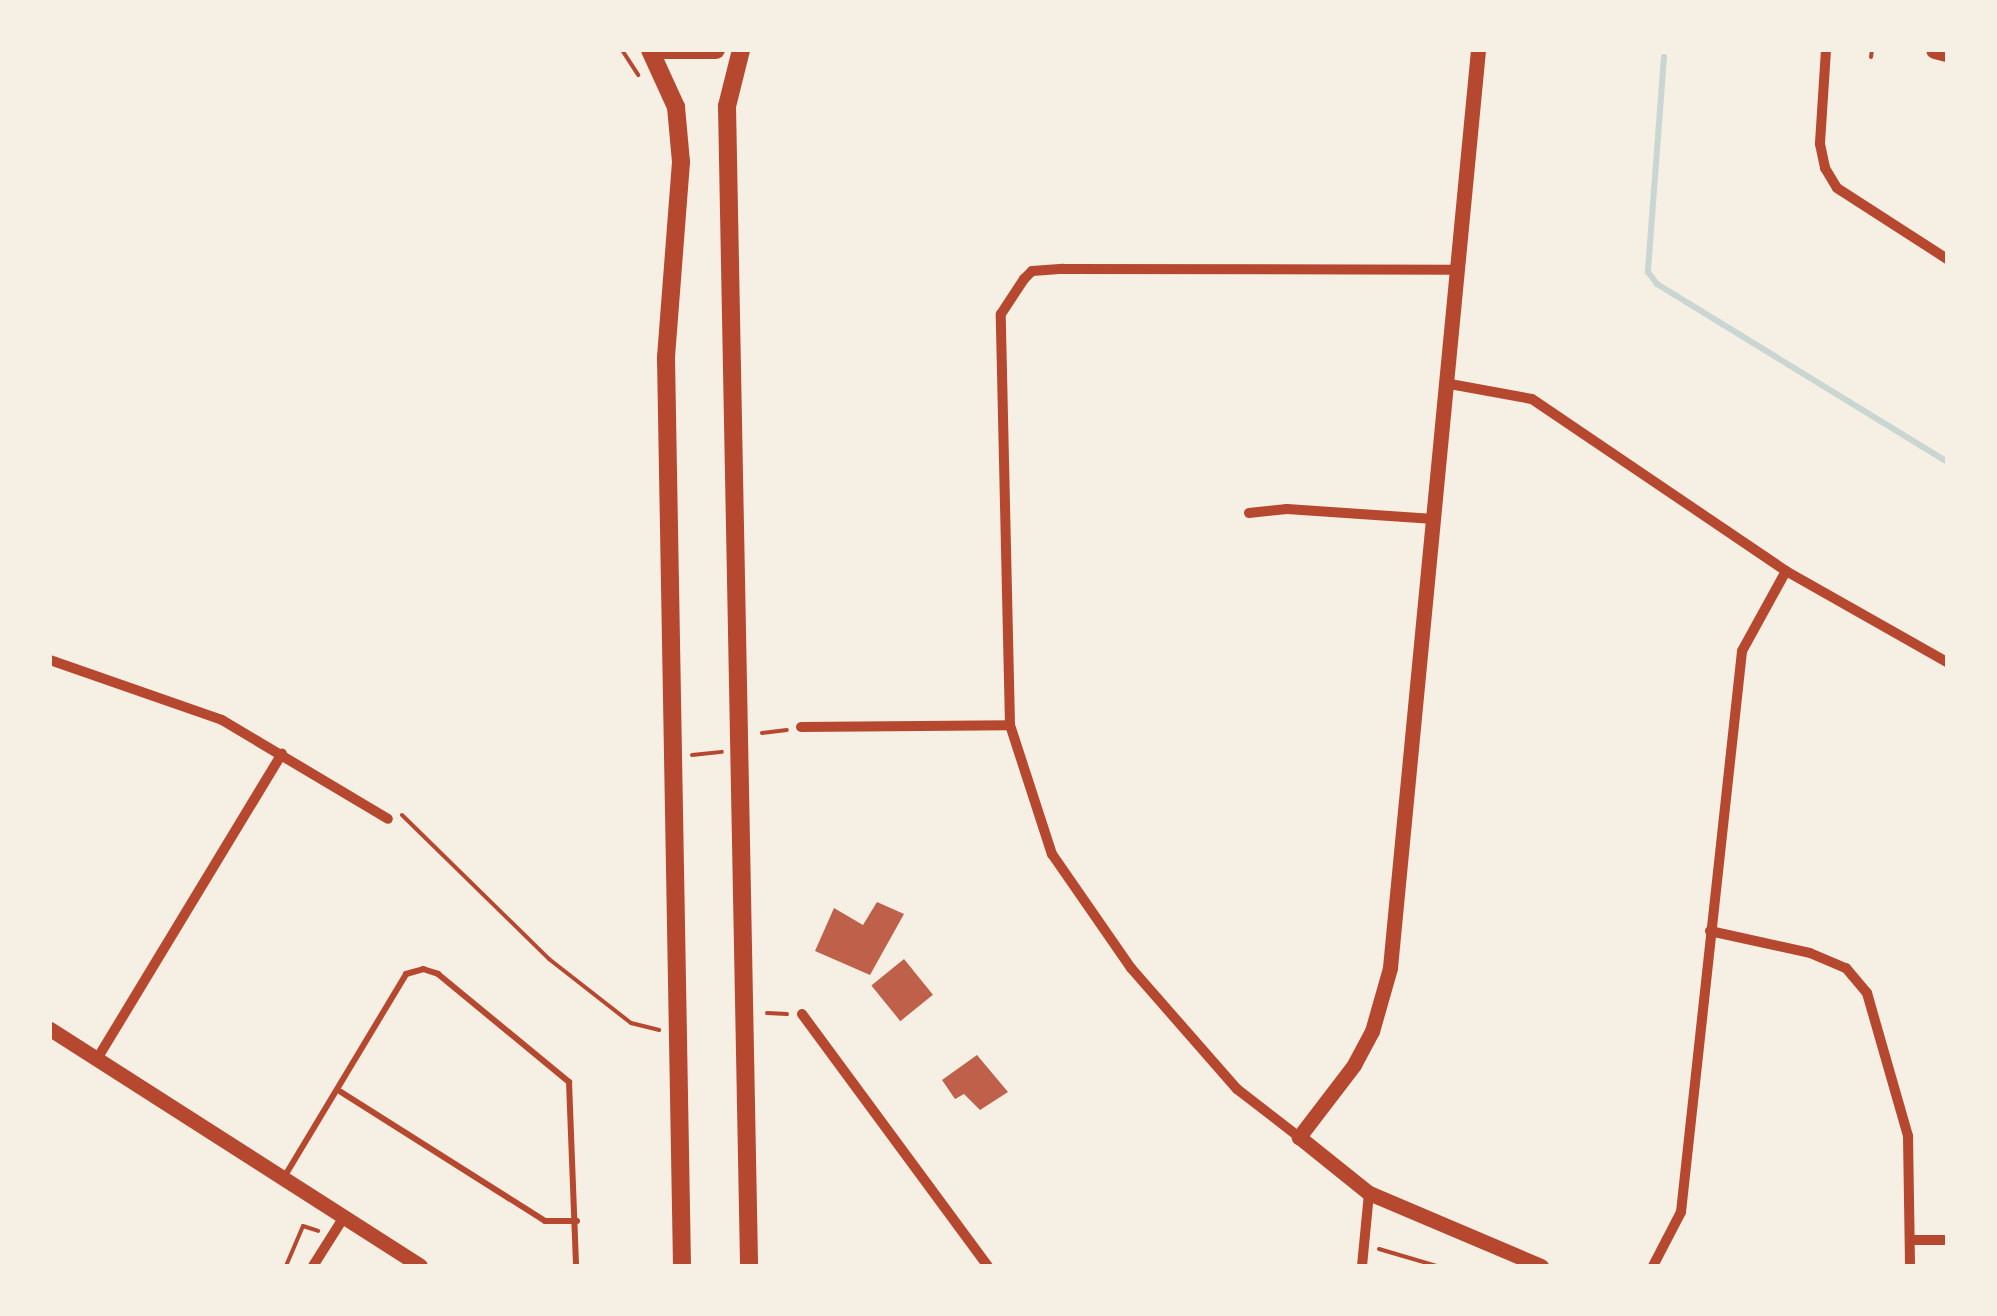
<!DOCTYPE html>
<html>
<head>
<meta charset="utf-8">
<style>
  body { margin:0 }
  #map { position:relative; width:1997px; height:1316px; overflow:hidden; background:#f6efe4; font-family:Signika,sans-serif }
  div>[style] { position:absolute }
  .stream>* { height:6px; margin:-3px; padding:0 3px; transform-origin:3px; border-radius:3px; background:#c9d6d2 }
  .building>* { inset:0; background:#bf614a; transform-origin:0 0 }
  .path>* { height:4px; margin:-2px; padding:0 2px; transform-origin:2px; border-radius:2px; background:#b5482f }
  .service>* { height:6px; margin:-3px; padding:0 3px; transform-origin:3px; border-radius:3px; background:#b5482f }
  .minor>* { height:10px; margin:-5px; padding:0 5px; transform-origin:5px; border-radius:5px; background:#b5482f }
  .tertiary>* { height:15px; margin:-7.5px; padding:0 7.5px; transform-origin:7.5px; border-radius:7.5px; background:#b5482f }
  .primary>* { height:18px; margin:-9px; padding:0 9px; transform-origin:9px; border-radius:9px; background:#b5482f }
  span { translate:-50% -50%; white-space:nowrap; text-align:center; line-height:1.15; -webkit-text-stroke:9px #f6efe4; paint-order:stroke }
  .frame { position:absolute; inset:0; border:52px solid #f6efe4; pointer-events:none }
</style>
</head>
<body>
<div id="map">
  <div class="stream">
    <i style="left:1664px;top:57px;width:216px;rotate:94.3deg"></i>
    <i style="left:1648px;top:272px;width:15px;rotate:53deg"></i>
    <i style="left:1657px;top:284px;width:340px;rotate:31.5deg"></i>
  </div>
  <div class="building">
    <i style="clip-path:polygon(877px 902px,904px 914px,870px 975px,815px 951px,834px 908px,863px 925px)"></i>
    <i style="left:904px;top:959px;width:46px;height:42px;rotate:51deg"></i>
    <i style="clip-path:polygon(977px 1055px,1008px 1092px,980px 1110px,964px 1094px,955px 1099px,942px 1080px)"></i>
  </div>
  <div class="path">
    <i style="left:622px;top:50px;width:30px;rotate:57deg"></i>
    <i style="left:1871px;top:57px;width:7px;rotate:-82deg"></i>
    <i style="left:762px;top:733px;width:25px;rotate:-7deg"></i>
    <i style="left:692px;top:755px;width:30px;rotate:-6deg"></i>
    <i style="left:402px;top:815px;width:206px;rotate:44.4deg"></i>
    <i style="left:549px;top:959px;width:104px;rotate:38deg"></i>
    <i style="left:631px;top:1023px;width:29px;rotate:14deg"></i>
    <i style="left:767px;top:1013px;width:20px;rotate:3deg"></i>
    <i style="left:1379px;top:1249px;width:60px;rotate:16.3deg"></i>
    <i style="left:286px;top:1266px;width:43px;rotate:-67deg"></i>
    <i style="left:303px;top:1226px;width:16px;rotate:18deg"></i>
  </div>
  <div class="service">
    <i style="left:341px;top:1092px;width:241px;rotate:32.3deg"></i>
    <i style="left:545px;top:1221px;width:32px"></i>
    <i style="left:283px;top:1179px;width:239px;rotate:-59deg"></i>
    <i style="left:406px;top:974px;width:18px;rotate:-16deg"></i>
    <i style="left:423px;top:969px;width:16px;rotate:18deg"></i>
    <i style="left:438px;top:974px;width:170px;rotate:39.5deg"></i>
    <i style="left:569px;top:1082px;width:184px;rotate:87.8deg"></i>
  </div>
  <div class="minor">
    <i style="left:1826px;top:50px;width:94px;rotate:93.7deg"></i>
    <i style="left:1820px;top:144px;width:25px;rotate:78deg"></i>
    <i style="left:1825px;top:168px;width:23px;rotate:59deg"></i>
    <i style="left:1837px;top:188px;width:131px;rotate:32.8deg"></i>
    <i style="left:1450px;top:384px;width:83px;rotate:10.4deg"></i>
    <i style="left:1532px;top:399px;width:307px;rotate:34.1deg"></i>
    <i style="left:1786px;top:571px;width:185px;rotate:29.5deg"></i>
    <i style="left:1249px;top:513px;width:38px;rotate:-6deg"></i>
    <i style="left:1287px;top:509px;width:147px;rotate:3.9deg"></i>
    <i style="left:50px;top:660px;width:182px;rotate:19.2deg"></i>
    <i style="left:222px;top:720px;width:193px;rotate:30.8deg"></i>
    <i style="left:1010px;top:725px;width:411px;rotate:-91.3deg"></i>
    <i style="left:1001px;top:314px;width:42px;rotate:-56.7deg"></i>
    <i style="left:1024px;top:279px;width:11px;rotate:-45deg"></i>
    <i style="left:1032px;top:271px;width:31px;rotate:-4deg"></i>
    <i style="left:1063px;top:269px;width:390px;rotate:0.1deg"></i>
    <i style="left:801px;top:727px;width:209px;rotate:-0.5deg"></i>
    <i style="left:1010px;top:725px;width:136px;rotate:72deg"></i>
    <i style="left:1052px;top:854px;width:139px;rotate:55.3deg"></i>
    <i style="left:1131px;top:968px;width:161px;rotate:48.8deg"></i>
    <i style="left:1237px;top:1089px;width:78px;rotate:37.7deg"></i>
    <i style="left:1710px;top:931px;width:102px;rotate:12.4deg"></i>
    <i style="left:1810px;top:953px;width:39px;rotate:23deg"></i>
    <i style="left:1846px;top:968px;width:33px;rotate:50deg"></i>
    <i style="left:1867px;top:993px;width:149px;rotate:74deg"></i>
    <i style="left:1908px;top:1136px;width:130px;rotate:89.1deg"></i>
    <i style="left:802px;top:1014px;width:313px;rotate:53.6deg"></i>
    <i style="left:97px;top:1059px;width:357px;rotate:-58.8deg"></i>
    <i style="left:1915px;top:1240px;width:32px"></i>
    <i style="left:313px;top:1266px;width:58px;rotate:-57.7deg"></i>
    <i style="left:1362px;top:1266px;width:73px;rotate:-84.5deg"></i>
    <i style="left:1653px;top:1266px;width:61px;rotate:-62.6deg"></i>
    <i style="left:1681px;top:1212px;width:564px;rotate:-83.79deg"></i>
    <i style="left:1742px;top:651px;width:91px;rotate:-61.2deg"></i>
  </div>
  <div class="tertiary">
    <i style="left:1478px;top:50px;width:922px;rotate:95.48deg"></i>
    <i style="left:1390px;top:968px;width:66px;rotate:105.9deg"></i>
    <i style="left:1372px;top:1031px;width:38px;rotate:118deg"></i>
    <i style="left:1354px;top:1065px;width:91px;rotate:127.4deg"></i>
    <i style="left:1299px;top:1137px;width:90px;rotate:38.7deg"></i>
    <i style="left:1369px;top:1193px;width:187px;rotate:23deg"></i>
    <i style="left:50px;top:1029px;width:439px;rotate:32.6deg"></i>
  </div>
  <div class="primary">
    <i style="left:650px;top:50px;width:63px;rotate:65.5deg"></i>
    <i style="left:676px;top:107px;width:55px;rotate:84.8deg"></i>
    <i style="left:681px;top:162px;width:197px;rotate:94.4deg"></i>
    <i style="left:666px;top:358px;width:908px;rotate:88.99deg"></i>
    <i style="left:663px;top:50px;width:53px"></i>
    <i style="left:741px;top:50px;width:58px;rotate:104deg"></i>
    <i style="left:727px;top:106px;width:1160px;rotate:88.91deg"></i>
    <i style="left:1935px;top:50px;width:12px;rotate:14deg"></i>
  </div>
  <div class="frame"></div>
</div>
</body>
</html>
